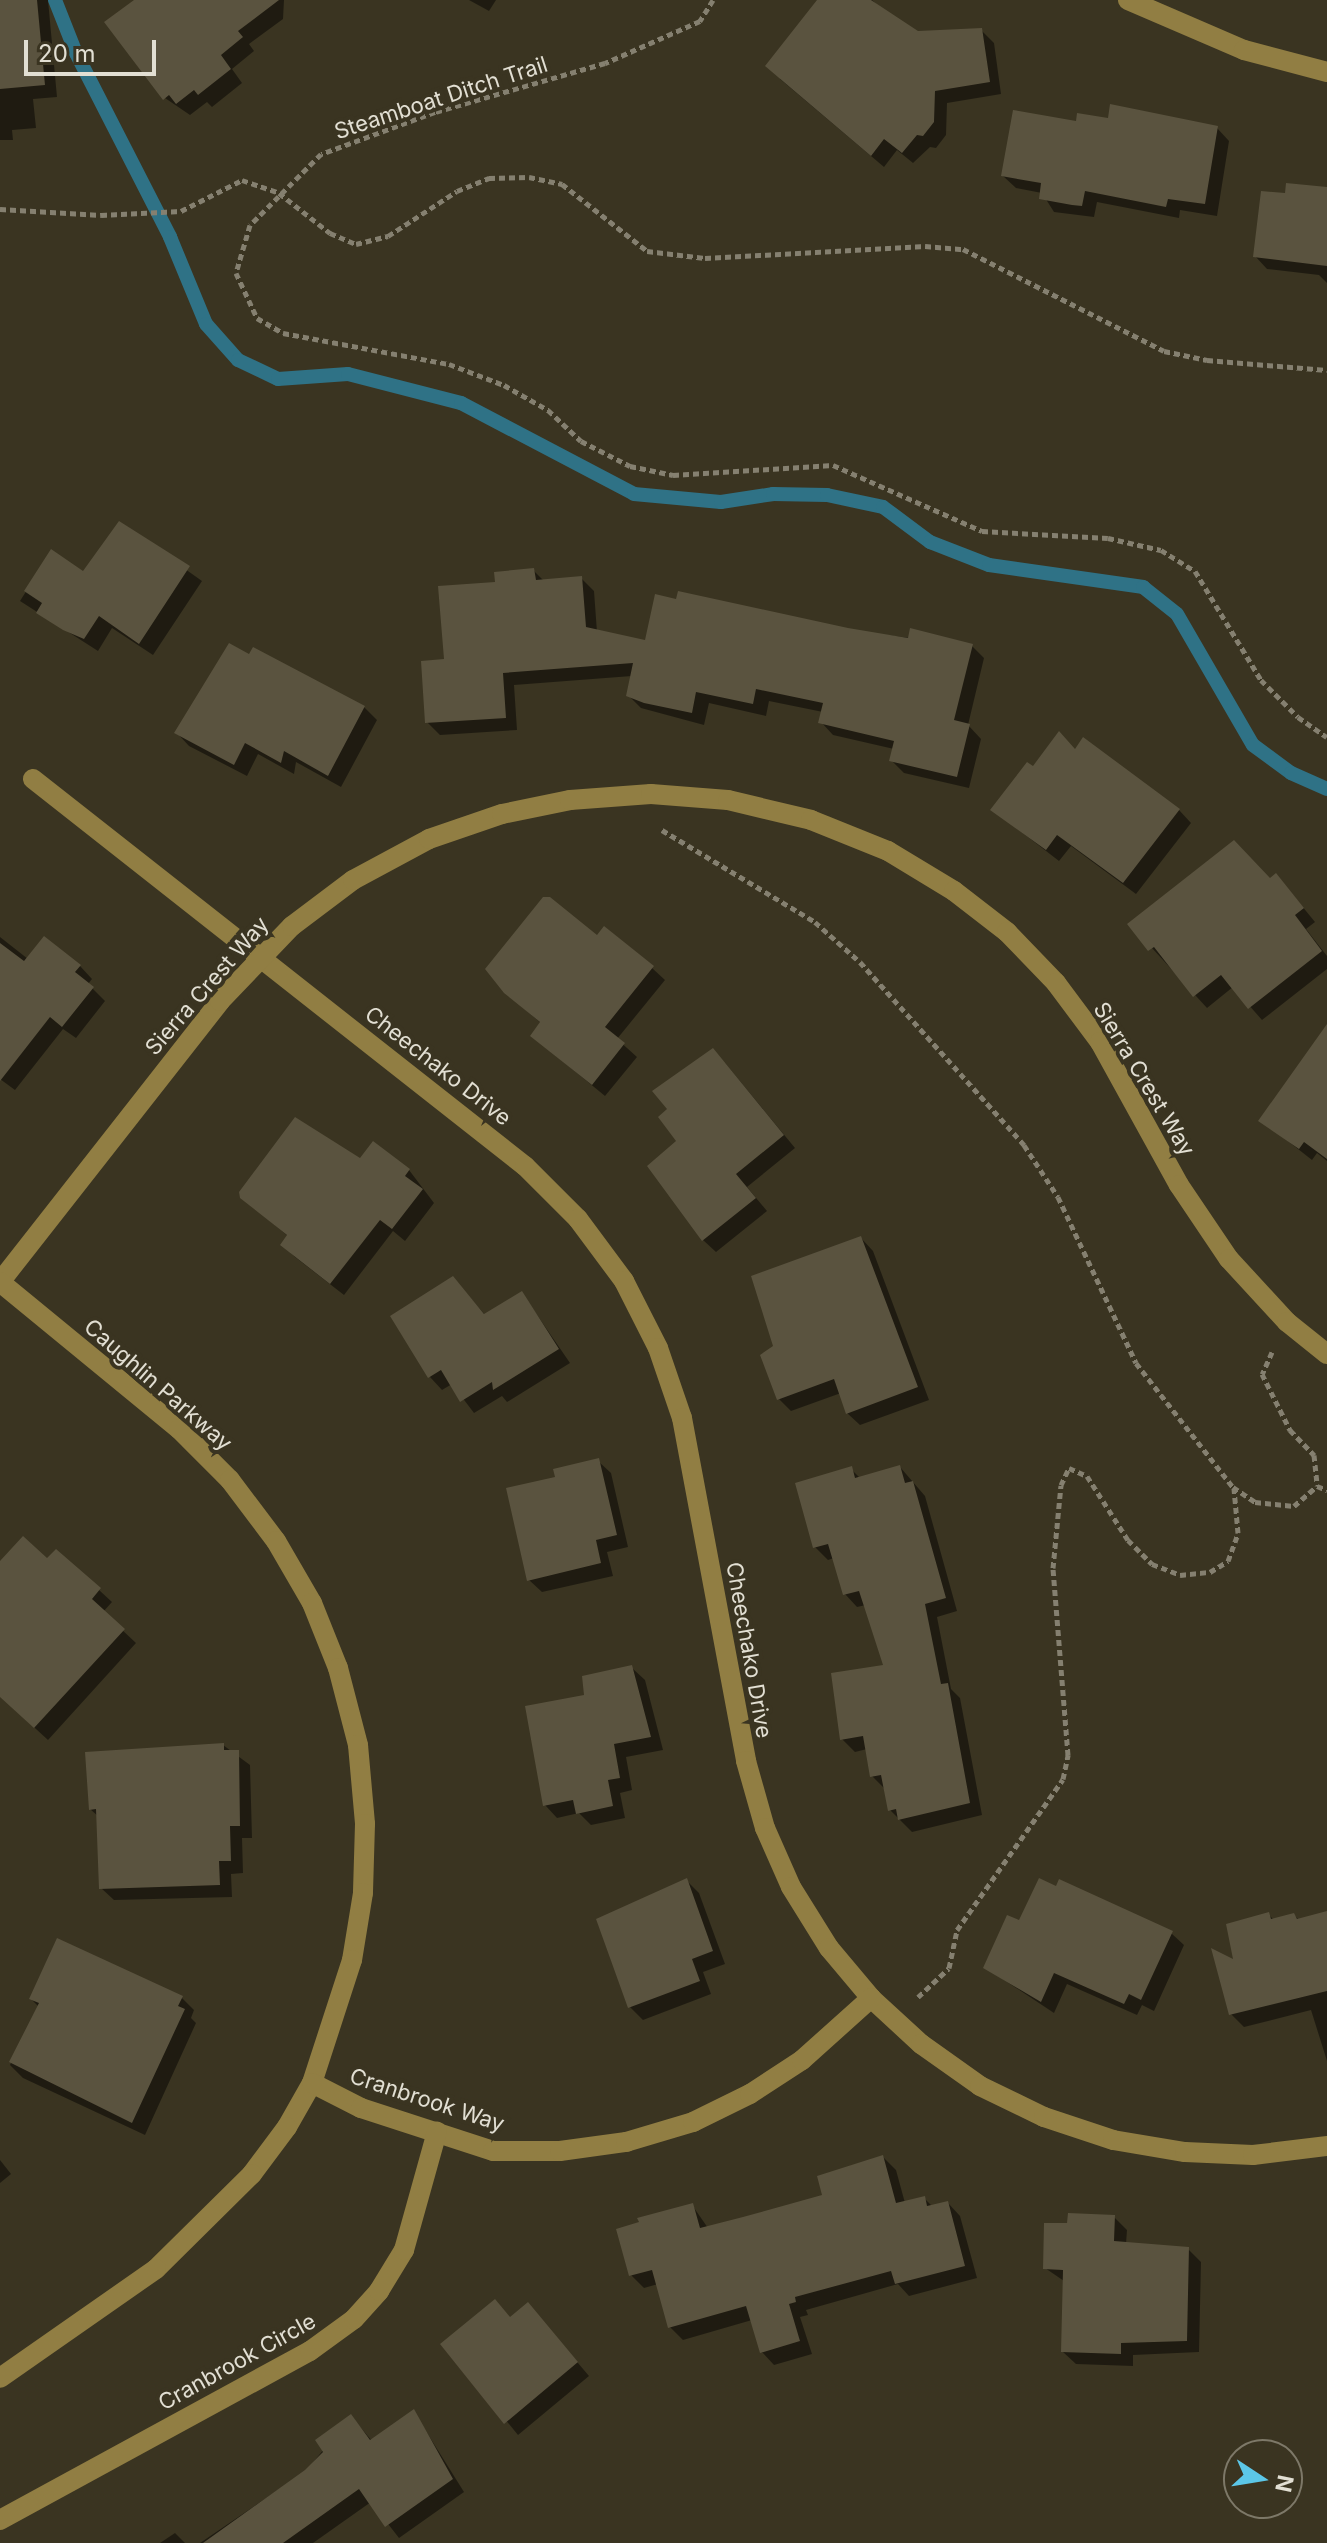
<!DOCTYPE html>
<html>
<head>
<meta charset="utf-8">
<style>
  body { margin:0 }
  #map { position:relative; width:1327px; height:2543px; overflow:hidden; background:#3a3421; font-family:Inter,sans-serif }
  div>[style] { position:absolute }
  .shadow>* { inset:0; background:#0007 }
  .stream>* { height:14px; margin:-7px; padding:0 7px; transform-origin:7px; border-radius:7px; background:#2f7286 }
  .building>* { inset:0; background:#5a533f }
  .path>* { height:5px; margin-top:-2.5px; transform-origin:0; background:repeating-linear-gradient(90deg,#858070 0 6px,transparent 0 10px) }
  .minor>* { height:20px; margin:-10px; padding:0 10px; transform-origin:10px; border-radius:10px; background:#917e43 }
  span { translate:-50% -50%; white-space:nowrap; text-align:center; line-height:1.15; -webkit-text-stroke:8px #3a3421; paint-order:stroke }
  .street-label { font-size:22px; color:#e2dfd3 }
  .north { position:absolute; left:1223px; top:2439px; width:80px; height:80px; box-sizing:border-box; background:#3a3421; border:2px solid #7d7868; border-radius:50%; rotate:102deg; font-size:22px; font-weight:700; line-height:32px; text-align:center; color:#e2dfd3 }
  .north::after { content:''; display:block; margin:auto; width:28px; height:36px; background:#5cc7e8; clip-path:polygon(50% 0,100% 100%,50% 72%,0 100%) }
  .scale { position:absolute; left:24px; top:40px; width:132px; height:36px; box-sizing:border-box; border:4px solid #e2dfd3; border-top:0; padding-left:10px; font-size:24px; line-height:28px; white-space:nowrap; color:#e2dfd3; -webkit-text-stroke:6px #3a3421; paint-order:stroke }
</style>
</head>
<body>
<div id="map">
  <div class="shadow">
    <i style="clip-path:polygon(0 0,48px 0,57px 97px,33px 99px,36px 128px,12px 130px,13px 140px,0 140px)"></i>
    <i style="clip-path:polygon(137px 0,284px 0,283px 19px,249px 44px,254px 51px,232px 69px,242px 83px,212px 107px,207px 102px,190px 115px,165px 98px)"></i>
    <i style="clip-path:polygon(469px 0,496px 0,489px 11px)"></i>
    <i style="clip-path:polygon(819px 0,872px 0,900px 26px,918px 33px,981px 30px,994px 43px,1001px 94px,947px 103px,946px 135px,936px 148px,930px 147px,913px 163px,897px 150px,884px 167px,780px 79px)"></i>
    <i style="clip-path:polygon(1110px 121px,1217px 128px,1229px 141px,1217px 216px,1180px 210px,1179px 218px,1097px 202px,1094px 217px,1054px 212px,1042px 193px,1016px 188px,1003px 176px,1077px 123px)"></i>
    <i style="clip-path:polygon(1327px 189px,1327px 283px,1319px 275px,1267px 269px,1255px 256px,1286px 196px)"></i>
    <i style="clip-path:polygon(120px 523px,202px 581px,153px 655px,112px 628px,98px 651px,20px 601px,51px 552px,84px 574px)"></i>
    <i style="clip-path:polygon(534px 571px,544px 581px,581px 578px,594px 591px,597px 632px,647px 642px,848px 630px,972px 646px,984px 658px,968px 725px,981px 739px,969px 788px,904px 773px,891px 760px,894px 749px,833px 735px,821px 722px,823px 712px,769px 701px,766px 716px,709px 703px,704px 725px,641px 708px,628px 695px,632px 676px,514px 685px,517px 730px,440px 735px,427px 722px,446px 661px,497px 583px)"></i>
    <i style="clip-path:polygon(364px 707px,377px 720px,341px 787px,296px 762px,294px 774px,258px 754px,247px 776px,189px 746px,177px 733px)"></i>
    <i style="clip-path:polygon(1076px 751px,1179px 810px,1191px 823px,1136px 894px,1071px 846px,1059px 861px,993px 810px,1033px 769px)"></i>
    <i style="clip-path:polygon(1270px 880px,1288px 889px,1315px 922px,1306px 929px,1327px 956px,1327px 969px,1262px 1020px,1233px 987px,1207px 1008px,1130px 924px)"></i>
    <i style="clip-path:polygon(0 937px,28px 959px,80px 966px,92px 979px,88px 984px,105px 1001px,76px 1038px,63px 1029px,15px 1090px,0 1079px)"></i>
    <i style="clip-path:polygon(597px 938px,652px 968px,665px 980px,617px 1039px,637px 1057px,605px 1096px,532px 1036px,542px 1024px,505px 992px)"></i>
    <i style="clip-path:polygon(1327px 1027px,1327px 1161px,1317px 1153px,1312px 1160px,1261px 1120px)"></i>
    <i style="clip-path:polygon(725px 1063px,795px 1148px,747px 1187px,767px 1211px,716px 1252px,703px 1240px,679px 1141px)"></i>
    <i style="clip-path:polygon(360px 1161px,409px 1170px,434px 1203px,405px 1241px,393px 1231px,344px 1295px,295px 1257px,282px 1245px,289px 1237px,242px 1197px)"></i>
    <i style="clip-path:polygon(861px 1238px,873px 1251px,929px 1400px,860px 1425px,847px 1413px,841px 1393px,791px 1411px,779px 1399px,776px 1347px)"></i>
    <i style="clip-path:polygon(453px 1278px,486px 1316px,522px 1293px,570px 1363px,507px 1402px,502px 1396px,474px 1413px,452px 1384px,442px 1390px,430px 1377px)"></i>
    <i style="clip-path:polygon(598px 1461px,611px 1473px,628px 1547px,607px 1552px,613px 1576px,542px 1592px,529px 1580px,558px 1478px)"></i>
    <i style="clip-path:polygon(900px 1467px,925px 1496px,957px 1611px,937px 1617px,951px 1689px,960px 1698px,982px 1815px,912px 1832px,890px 1810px,884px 1788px,872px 1776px,867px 1749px,855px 1752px,842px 1739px,885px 1666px,866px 1605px,857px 1607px,845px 1594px,834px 1558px,828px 1560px,815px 1547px,851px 1469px,860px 1478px)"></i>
    <i style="clip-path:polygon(47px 1561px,99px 1590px,112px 1602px,103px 1612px,136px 1643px,48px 1740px,0 1696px,0 1564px)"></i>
    <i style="clip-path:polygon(632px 1668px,645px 1680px,663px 1750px,626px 1757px,632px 1790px,620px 1793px,625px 1818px,591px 1825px,579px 1813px,557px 1818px,545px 1805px,587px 1696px)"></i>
    <i style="clip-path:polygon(223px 1745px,250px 1765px,252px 1838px,242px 1838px,243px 1873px,231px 1874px,232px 1897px,114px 1900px,101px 1888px,99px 1817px,90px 1809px)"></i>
    <i style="clip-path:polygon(687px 1881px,699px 1893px,725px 1964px,703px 1972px,711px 1994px,643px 2020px,630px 2007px)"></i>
    <i style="clip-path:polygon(1327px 1913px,1327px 2061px,1311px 2010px,1244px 2027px,1231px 2014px,1236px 1962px,1269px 1915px,1274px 1920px,1294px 1915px,1300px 1921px)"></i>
    <i style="clip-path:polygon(1020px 1923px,1171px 1933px,1184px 1945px,1154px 2011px,1142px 2005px,1137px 2015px,1067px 1984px,1054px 2013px,986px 1968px)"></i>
    <i style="clip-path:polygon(181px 1997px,194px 2010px,191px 2018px,196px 2023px,145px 2135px,23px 2078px,10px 2065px,39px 2007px,31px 1999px)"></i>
    <i style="clip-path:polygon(883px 2157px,896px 2170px,905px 2203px,924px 2198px,933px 2207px,948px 2203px,960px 2216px,977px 2278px,909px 2296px,898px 2284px,806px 2310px,808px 2315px,800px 2317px,812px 2354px,774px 2365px,762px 2352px,752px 2320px,683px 2340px,670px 2327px,658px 2284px,644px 2288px,631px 2275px,692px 2205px,708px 2228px,825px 2196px)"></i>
    <i style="clip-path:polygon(0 2160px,11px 2174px,0 2183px)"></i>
    <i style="clip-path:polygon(1114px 2217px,1127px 2230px,1126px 2244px,1188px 2249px,1201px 2262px,1199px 2352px,1133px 2355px,1133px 2366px,1076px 2364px,1063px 2352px,1064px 2281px,1045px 2268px,1069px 2225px)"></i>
    <i style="clip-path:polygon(528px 2304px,589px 2376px,518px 2435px,443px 2344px,511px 2318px)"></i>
    <i style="clip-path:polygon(414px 2412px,464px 2492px,399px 2538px,371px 2502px,313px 2543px,200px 2543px,306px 2471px,351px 2416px,372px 2441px)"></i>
    <i style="clip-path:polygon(175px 2533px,185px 2543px,160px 2543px)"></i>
  </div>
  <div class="stream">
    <i style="left:55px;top:0;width:57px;rotate:68.4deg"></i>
    <i style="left:76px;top:53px;width:207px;rotate:62.9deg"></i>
    <i style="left:170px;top:237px;width:94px;rotate:67.5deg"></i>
    <i style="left:206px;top:324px;width:48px;rotate:48.4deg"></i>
    <i style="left:238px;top:360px;width:44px;rotate:25.4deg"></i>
    <i style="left:278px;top:379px;width:70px;rotate:-4.1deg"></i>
    <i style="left:348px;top:374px;width:117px;rotate:14.4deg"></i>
    <i style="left:461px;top:403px;width:195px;rotate:27.7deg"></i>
    <i style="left:634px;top:494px;width:87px;rotate:5.3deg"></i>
    <i style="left:721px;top:502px;width:53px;rotate:-8.7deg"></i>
    <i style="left:773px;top:494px;width:54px;rotate:1.1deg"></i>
    <i style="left:827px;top:495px;width:57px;rotate:12.1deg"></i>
    <i style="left:883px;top:507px;width:59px;rotate:36.7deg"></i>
    <i style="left:930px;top:542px;width:63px;rotate:21.3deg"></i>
    <i style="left:989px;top:565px;width:156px;rotate:8.1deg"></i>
    <i style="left:1143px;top:587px;width:43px;rotate:38.5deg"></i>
    <i style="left:1177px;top:614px;width:151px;rotate:59.9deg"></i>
    <i style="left:1253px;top:745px;width:47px;rotate:36.4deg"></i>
    <i style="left:1291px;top:773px;width:39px;rotate:24deg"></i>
  </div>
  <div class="building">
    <i style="clip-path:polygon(0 0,37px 0,45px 85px,0 89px)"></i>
    <i style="clip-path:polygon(134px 0,279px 0,238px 31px,243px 37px,221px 55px,231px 69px,198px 95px,194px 90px,176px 104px,169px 95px,163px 100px,104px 22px)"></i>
    <i style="clip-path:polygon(817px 0,871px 0,918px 31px,982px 28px,990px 82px,935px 91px,934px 122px,923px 136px,917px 135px,902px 153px,884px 139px,871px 156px,765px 66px)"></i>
    <i style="clip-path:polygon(1110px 104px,1218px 126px,1205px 204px,1168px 199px,1166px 207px,1085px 191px,1082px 206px,1072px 205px,1039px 199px,1041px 183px,1001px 176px,1013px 110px,1076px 121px,1077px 113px,1108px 118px)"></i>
    <i style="clip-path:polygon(1286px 183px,1327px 187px,1327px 266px,1253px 257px,1261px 191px,1285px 193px)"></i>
    <i style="clip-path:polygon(119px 521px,190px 566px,139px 644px,99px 616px,84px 639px,63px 630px,36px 613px,42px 603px,24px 591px,51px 549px,83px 571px)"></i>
    <i style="clip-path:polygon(534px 568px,536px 580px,582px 576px,586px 627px,645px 640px,655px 594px,676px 599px,678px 591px,848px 628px,908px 638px,910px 628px,973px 644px,954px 720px,970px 724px,957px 777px,889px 761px,894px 741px,818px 723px,823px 703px,756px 689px,753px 704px,696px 692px,692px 713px,644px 703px,626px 696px,633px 663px,503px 673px,506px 718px,425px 723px,421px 661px,444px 659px,438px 586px,495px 582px,494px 572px)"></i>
    <i style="clip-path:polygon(229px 643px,249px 654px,253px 647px,365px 706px,328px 776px,284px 751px,281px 763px,245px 743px,234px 765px,174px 733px)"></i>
    <i style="clip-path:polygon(1059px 731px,1075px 749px,1083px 737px,1180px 809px,1123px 883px,1057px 835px,1046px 850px,990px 810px,1027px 762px,1033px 766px)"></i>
    <i style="clip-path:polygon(1234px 840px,1270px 878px,1276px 873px,1304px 908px,1295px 915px,1322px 951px,1248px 1009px,1221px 975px,1193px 997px,1154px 947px,1148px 951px,1127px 924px)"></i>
    <i style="clip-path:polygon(543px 897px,550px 897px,597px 935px,604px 926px,654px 966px,605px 1027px,625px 1043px,592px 1085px,530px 1036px,540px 1022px,504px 993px,485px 969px)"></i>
    <i style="clip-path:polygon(44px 936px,81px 965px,75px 972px,94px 987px,62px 1027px,50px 1017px,0 1081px,0 943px,24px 961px)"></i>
    <i style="clip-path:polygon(1327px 1024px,1327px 1159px,1304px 1142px,1299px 1149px,1258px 1121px)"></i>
    <i style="clip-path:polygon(713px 1048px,784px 1135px,736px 1174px,756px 1198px,702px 1241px,647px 1166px,676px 1141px,658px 1117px,667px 1109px,652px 1091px)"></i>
    <i style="clip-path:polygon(295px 1117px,360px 1158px,373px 1141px,410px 1169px,405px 1176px,423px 1189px,392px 1229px,380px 1220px,330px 1284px,280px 1245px,287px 1235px,240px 1198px,239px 1192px)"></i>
    <i style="clip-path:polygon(861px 1236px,918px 1387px,846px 1414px,834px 1379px,777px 1400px,760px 1355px,773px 1346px,751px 1276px)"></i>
    <i style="clip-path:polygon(453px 1276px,484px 1314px,522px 1291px,559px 1349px,493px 1390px,492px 1382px,460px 1402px,441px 1370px,428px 1378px,390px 1316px)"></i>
    <i style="clip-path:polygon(599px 1458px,617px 1535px,596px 1540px,601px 1563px,527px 1581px,506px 1488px,555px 1477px,553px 1469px)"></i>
    <i style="clip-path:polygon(900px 1465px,905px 1483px,913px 1481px,946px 1598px,925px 1604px,941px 1684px,948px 1683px,970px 1803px,898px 1820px,896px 1809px,888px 1811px,881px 1775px,870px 1777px,863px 1736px,840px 1740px,831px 1673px,883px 1665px,859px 1591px,843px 1595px,828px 1544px,813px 1548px,795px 1483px,852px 1466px,855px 1478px)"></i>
    <i style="clip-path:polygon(23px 1536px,47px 1558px,56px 1549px,101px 1588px,92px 1599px,125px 1629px,34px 1728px,0 1697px,0 1561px)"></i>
    <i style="clip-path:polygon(632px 1665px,651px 1737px,614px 1744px,620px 1778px,608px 1780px,613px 1806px,576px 1814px,573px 1800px,543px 1806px,525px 1706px,584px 1695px,582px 1676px)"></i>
    <i style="clip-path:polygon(224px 1743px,224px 1750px,239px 1750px,240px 1826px,230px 1826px,231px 1861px,219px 1861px,220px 1885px,99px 1889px,96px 1809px,89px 1810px,85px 1752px)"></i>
    <i style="clip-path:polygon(687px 1878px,713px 1951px,692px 1959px,700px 1981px,628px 2008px,596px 1919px)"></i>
    <i style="clip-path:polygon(1039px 1878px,1056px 1886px,1059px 1879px,1173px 1931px,1141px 2000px,1129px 1994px,1124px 2004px,1054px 1973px,1041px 2002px,983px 1968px,1007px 1915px,1019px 1920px)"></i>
    <i style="clip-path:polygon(1327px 1911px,1327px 1991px,1229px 2015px,1211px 1948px,1233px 1959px,1226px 1924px,1269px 1912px,1271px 1919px,1294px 1913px,1297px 1919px)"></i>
    <i style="clip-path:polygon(57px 1938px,183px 1996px,178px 2006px,185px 2009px,132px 2123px,9px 2062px,39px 2003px,29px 1999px)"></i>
    <i style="clip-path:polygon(883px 2155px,896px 2203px,925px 2196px,927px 2206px,948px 2201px,965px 2266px,895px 2284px,891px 2271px,795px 2297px,796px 2302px,789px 2304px,800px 2341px,760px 2353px,746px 2306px,668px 2328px,652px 2270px,629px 2276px,616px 2229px,639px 2222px,637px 2218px,693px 2203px,700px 2228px,743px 2217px,822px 2195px,817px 2176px)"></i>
    <i style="clip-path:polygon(1068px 2213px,1115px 2215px,1114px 2241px,1189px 2247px,1187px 2341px,1121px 2343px,1121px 2354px,1061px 2352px,1063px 2270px,1043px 2269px,1044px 2223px,1067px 2223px)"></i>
    <i style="clip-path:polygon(495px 2299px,510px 2317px,528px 2302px,578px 2362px,504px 2424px,440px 2344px)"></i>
    <i style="clip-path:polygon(414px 2409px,453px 2479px,385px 2527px,359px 2489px,283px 2543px,203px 2543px,305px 2470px,323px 2452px,315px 2440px,351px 2414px,370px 2440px)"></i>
  </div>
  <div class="path">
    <i style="left:713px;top:0;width:25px;rotate:122deg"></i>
    <i style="left:700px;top:21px;width:104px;rotate:156.1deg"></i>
    <i style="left:605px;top:63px;width:177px;rotate:163.9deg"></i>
    <i style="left:435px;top:112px;width:121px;rotate:159.8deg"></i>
    <i style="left:321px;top:154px;width:100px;rotate:135deg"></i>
    <i style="left:250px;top:225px;width:50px;rotate:106.3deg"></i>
    <i style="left:236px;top:273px;width:50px;rotate:65deg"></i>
    <i style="left:257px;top:318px;width:30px;rotate:30deg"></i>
    <i style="left:283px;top:333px;width:169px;rotate:10.6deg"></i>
    <i style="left:449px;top:364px;width:59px;rotate:20.9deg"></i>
    <i style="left:504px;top:385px;width:51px;rotate:29.6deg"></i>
    <i style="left:548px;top:410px;width:45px;rotate:43.2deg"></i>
    <i style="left:581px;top:441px;width:55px;rotate:27deg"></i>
    <i style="left:630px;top:466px;width:44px;rotate:11.8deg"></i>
    <i style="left:673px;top:475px;width:160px;rotate:-3.6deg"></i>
    <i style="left:833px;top:465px;width:163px;rotate:23.9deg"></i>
    <i style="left:982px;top:531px;width:126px;rotate:3.2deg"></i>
    <i style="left:1108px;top:538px;width:54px;rotate:12.8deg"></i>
    <i style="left:1161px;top:550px;width:40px;rotate:32deg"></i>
    <i style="left:1195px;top:571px;width:127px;rotate:58.8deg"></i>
    <i style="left:1261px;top:680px;width:52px;rotate:45deg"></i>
    <i style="left:1298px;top:717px;width:35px;rotate:35deg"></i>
    <i style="left:0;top:209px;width:101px;rotate:3.4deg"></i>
    <i style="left:101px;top:215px;width:80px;rotate:-2.9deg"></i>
    <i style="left:181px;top:211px;width:68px;rotate:-26.9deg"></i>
    <i style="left:242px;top:180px;width:39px;rotate:19deg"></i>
    <i style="left:279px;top:193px;width:65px;rotate:38.1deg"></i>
    <i style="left:330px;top:233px;width:28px;rotate:23deg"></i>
    <i style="left:356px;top:244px;width:33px;rotate:-14deg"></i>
    <i style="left:388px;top:236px;width:82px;rotate:-33.1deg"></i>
    <i style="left:457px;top:191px;width:35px;rotate:-22deg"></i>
    <i style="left:489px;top:178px;width:40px;rotate:-1.4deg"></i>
    <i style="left:529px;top:177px;width:34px;rotate:12deg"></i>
    <i style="left:562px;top:184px;width:108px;rotate:38.2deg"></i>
    <i style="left:647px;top:251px;width:58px;rotate:6.9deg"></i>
    <i style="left:705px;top:258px;width:220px;rotate:-3.1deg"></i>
    <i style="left:925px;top:246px;width:38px;rotate:5deg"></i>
    <i style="left:963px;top:249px;width:225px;rotate:26.9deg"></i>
    <i style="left:1164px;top:351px;width:44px;rotate:11.8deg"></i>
    <i style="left:1207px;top:360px;width:120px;rotate:4.8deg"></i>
    <i style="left:662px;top:830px;width:179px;rotate:31deg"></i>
    <i style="left:815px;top:922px;width:60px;rotate:41.6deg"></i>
    <i style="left:860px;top:962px;width:246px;rotate:48.1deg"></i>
    <i style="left:1024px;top:1145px;width:62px;rotate:56.8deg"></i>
    <i style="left:1058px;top:1197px;width:183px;rotate:64.8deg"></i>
    <i style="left:1136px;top:1363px;width:157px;rotate:52deg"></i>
    <i style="left:1233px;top:1487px;width:27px;rotate:34deg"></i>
    <i style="left:1255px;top:1502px;width:39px;rotate:6deg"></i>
    <i style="left:1294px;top:1506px;width:30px;rotate:-41deg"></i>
    <i style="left:1272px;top:1352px;width:24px;rotate:114deg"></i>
    <i style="left:1262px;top:1374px;width:63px;rotate:63.4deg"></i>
    <i style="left:1290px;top:1430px;width:35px;rotate:46deg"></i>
    <i style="left:1314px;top:1455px;width:31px;rotate:84deg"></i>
    <i style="left:1317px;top:1486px;width:11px;rotate:22deg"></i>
    <i style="left:918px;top:1997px;width:42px;rotate:-43.1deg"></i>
    <i style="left:949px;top:1968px;width:39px;rotate:-78deg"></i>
    <i style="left:957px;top:1930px;width:184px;rotate:-54.9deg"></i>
    <i style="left:1063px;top:1779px;width:25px;rotate:-78deg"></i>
    <i style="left:1068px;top:1755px;width:188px;rotate:-94.6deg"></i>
    <i style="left:1053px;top:1568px;width:83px;rotate:-84.5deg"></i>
    <i style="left:1061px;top:1485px;width:19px;rotate:-65deg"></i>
    <i style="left:1069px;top:1468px;width:20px;rotate:24deg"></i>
    <i style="left:1087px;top:1476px;width:76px;rotate:57.4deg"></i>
    <i style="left:1128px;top:1540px;width:34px;rotate:45deg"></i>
    <i style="left:1152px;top:1564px;width:30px;rotate:21deg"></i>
    <i style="left:1180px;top:1575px;width:30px;rotate:-6deg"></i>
    <i style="left:1210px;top:1572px;width:21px;rotate:-31deg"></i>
    <i style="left:1228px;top:1561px;width:30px;rotate:-70deg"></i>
    <i style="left:1238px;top:1533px;width:45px;rotate:-95.1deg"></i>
  </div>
  <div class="minor">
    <i style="left:1128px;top:0;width:126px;rotate:23.3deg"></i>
    <i style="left:1244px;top:50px;width:86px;rotate:14.8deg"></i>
    <i style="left:33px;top:779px;width:626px;rotate:38.19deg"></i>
    <i style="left:525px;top:1166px;width:75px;rotate:45deg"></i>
    <i style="left:578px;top:1219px;width:77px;rotate:53.4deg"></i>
    <i style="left:624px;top:1281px;width:75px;rotate:63.1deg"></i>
    <i style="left:658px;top:1348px;width:74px;rotate:71.1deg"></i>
    <i style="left:682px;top:1418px;width:349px;rotate:79.4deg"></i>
    <i style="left:746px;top:1761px;width:70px;rotate:74.2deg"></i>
    <i style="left:765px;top:1828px;width:64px;rotate:66.2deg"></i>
    <i style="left:791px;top:1887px;width:72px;rotate:58.1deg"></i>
    <i style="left:829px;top:1948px;width:65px;rotate:50deg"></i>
    <i style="left:871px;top:1998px;width:68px;rotate:42.6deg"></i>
    <i style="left:921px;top:2044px;width:72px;rotate:35.4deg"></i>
    <i style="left:980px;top:2086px;width:71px;rotate:25.8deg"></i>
    <i style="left:1044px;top:2117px;width:73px;rotate:18.4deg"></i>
    <i style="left:1113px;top:2140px;width:73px;rotate:9.5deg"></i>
    <i style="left:1185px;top:2152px;width:68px;rotate:2.5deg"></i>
    <i style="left:1253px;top:2155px;width:75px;rotate:-6.9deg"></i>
    <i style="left:0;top:1282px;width:357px;rotate:-51.9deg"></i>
    <i style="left:220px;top:1001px;width:104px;rotate:-46.2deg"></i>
    <i style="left:292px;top:926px;width:76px;rotate:-37deg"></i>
    <i style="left:353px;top:880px;width:86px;rotate:-28.3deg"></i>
    <i style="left:429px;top:839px;width:77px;rotate:-18.9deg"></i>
    <i style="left:502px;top:814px;width:69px;rotate:-11.6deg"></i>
    <i style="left:570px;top:800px;width:81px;rotate:-4.2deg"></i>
    <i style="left:651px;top:794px;width:77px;rotate:4.5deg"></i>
    <i style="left:728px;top:800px;width:85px;rotate:13.5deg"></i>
    <i style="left:811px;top:820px;width:83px;rotate:21.9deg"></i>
    <i style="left:888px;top:851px;width:77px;rotate:31.2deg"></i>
    <i style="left:954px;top:891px;width:67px;rotate:37.7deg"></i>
    <i style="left:1007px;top:932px;width:71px;rotate:46.1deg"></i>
    <i style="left:1056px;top:983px;width:74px;rotate:53.3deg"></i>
    <i style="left:1100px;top:1042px;width:163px;rotate:61.1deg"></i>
    <i style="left:1179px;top:1185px;width:89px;rotate:56deg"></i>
    <i style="left:1229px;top:1259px;width:86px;rotate:47.4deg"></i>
    <i style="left:1287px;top:1322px;width:51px;rotate:38.7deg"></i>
    <i style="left:0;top:1282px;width:232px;rotate:39.4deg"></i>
    <i style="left:179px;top:1429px;width:72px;rotate:45deg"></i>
    <i style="left:230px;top:1480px;width:76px;rotate:53deg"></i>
    <i style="left:276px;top:1541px;width:72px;rotate:59.9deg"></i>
    <i style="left:312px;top:1603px;width:70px;rotate:68.2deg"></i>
    <i style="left:338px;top:1668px;width:80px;rotate:75.4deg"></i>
    <i style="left:358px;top:1745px;width:79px;rotate:84.9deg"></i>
    <i style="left:365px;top:1824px;width:69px;rotate:91.7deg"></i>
    <i style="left:363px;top:1893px;width:68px;rotate:99.3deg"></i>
    <i style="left:352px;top:1960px;width:129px;rotate:108deg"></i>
    <i style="left:312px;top:2083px;width:51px;rotate:119.6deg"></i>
    <i style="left:287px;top:2127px;width:59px;rotate:126.7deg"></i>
    <i style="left:252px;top:2174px;width:135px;rotate:135.3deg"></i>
    <i style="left:156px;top:2269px;width:190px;rotate:145.1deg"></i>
    <i style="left:312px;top:2083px;width:55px;rotate:27deg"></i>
    <i style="left:361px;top:2108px;width:139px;rotate:18deg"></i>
    <i style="left:493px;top:2151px;width:67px"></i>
    <i style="left:560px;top:2151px;width:67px;rotate:-7.8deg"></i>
    <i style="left:626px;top:2142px;width:70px;rotate:-16.6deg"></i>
    <i style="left:693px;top:2122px;width:64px;rotate:-26.2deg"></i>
    <i style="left:750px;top:2094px;width:62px;rotate:-33.2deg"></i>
    <i style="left:802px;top:2060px;width:93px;rotate:-41.9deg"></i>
    <i style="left:0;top:2520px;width:353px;rotate:-28.6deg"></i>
    <i style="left:310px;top:2351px;width:54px;rotate:-36deg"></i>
    <i style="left:354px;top:2319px;width:38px;rotate:-48deg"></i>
    <i style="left:379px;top:2291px;width:48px;rotate:-58.6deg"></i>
    <i style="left:404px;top:2250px;width:123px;rotate:-74.4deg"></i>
  </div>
  <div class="street-label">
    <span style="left:441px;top:98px;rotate:-18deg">Steamboat Ditch Trail</span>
    <span style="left:207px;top:986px;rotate:-49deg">Sierra Crest Way</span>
    <span style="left:438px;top:1066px;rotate:38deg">Cheechako Drive</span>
    <span style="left:1144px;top:1079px;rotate:59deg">Sierra Crest Way</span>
    <span style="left:158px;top:1385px;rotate:41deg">Caughlin Parkway</span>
    <span style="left:749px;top:1650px;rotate:80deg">Cheechako Drive</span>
    <span style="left:427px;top:2100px;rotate:18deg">Cranbrook Way</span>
    <span style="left:237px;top:2362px;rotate:-29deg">Cranbrook Circle</span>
  </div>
  <div class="north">N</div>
  <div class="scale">20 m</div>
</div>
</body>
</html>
